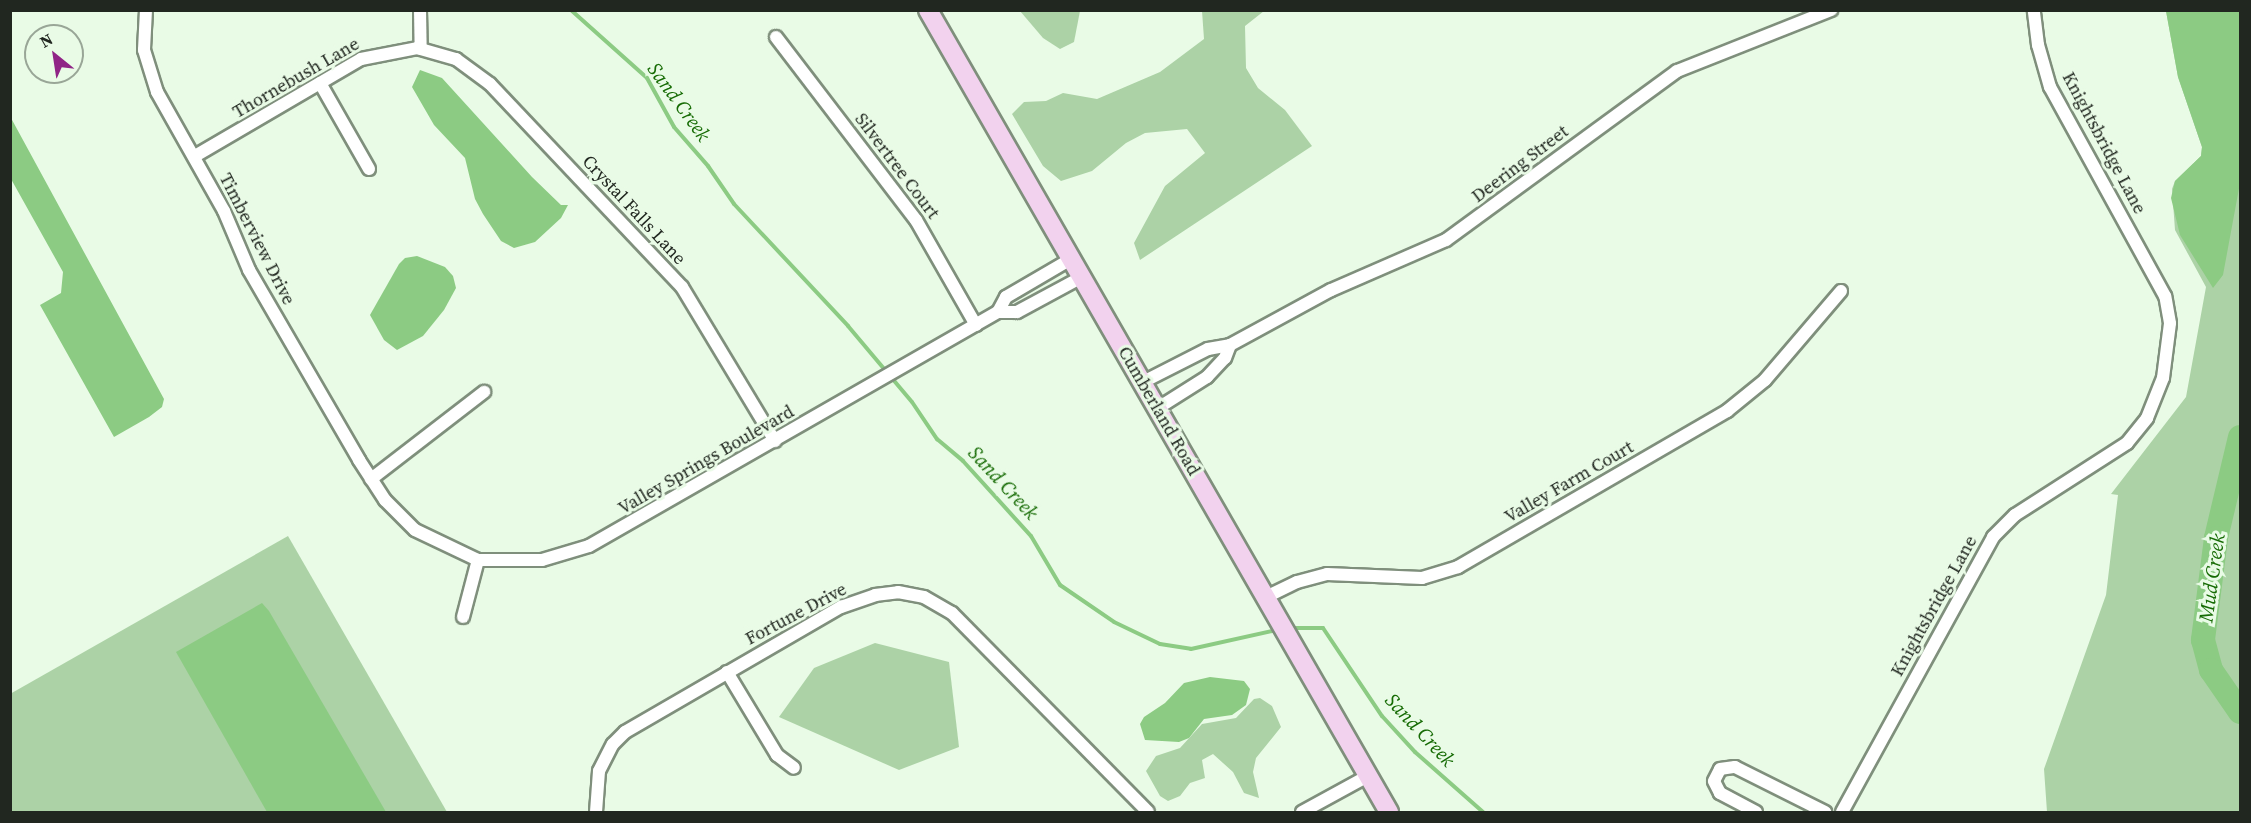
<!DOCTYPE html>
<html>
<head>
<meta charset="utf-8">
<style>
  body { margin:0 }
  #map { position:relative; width:2251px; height:823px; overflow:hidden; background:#e9fbe6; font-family:"Source Serif 4",serif }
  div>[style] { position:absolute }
  .green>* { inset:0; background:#acd2a6 }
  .water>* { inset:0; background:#8ccb83 }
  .stream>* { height:4px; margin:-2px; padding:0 2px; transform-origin:2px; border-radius:2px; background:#8ccb83 }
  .river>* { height:24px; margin:-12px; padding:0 12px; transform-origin:12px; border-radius:12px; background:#8ccb83 }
  .roads { filter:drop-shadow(2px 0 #7f8f7c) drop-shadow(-2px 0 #7f8f7c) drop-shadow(0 2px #7f8f7c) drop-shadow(0 -2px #7f8f7c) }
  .minor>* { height:12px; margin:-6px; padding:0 6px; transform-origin:6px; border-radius:6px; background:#fff }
  .secondary>* { height:18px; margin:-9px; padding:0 9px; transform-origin:9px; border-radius:9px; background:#f2d2ee }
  span { translate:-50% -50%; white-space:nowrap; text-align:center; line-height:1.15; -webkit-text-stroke:6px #e9fbe6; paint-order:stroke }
  .street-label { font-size:18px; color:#212720 }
  .water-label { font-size:20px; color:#166b04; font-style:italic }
  .frame { position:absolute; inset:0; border:12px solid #212720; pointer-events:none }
  .north { position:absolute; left:24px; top:24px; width:60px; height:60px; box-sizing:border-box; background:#e9fbe6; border:2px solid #99a697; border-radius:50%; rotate:330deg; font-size:16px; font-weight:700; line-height:24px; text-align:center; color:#212720 }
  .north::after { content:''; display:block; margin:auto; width:21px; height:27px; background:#902486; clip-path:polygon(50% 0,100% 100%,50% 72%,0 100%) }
</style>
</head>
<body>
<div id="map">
  <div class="green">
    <i style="clip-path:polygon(1020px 11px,1080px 11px,1074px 42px,1060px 49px,1043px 38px)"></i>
    <i style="clip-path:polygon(1202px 11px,1264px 11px,1245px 26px,1246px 68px,1258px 88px,1285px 110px,1312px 146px,1140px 260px,1134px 243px,1165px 186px,1205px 153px,1187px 129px,1145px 133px,1126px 143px,1092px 171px,1061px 181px,1043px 166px,1012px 114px,1024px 102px,1046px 101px,1063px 93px,1097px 99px,1160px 72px,1204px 39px)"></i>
    <i style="clip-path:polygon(2166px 11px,2240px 11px,2240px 812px,2047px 812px,2044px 769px,2106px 595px,2118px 495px,2111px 494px,2186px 397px,2206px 287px,2175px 230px,2172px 189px,2175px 181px,2201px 156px,2202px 147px,2178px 77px)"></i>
    <i style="clip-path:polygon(288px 536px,447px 812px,11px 812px,10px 694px)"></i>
    <i style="clip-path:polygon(875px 643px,949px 662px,959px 747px,899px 770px,779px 717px,814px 668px)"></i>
    <i style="clip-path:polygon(1260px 698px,1272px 706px,1281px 727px,1256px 758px,1253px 772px,1259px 798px,1244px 793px,1233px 772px,1213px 754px,1202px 760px,1205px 778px,1190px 783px,1180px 796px,1168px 801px,1160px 796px,1146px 771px,1156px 756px,1180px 748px,1202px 724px,1236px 718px,1254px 699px)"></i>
  </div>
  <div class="water">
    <i style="clip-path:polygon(2166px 11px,2240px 11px,2240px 183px,2223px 275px,2213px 288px,2180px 235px,2171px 198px,2175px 181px,2201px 156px,2202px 147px,2178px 77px)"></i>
    <i style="clip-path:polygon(420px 70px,442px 78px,532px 177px,561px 205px,568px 205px,561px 218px,535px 242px,514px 248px,501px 241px,483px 214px,475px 199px,465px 158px,434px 125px,412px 87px)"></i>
    <i style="clip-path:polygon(11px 118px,164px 399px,162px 407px,149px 417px,114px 437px,40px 305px,61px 293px,63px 272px,11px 179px)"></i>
    <i style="clip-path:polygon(417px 256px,445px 267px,453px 276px,456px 288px,444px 310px,423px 336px,397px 350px,384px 340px,370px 315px,399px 264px,405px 258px)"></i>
    <i style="clip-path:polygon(262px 603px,269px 611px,386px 812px,267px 812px,176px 652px)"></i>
    <i style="clip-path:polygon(1210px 677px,1244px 681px,1250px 689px,1246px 705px,1232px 715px,1204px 719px,1189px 738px,1179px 742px,1145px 740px,1140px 724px,1144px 717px,1165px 703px,1184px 683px)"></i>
  </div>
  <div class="stream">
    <i style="left:571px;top:10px;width:102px;rotate:41.8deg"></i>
    <i style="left:647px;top:78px;width:56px;rotate:61.1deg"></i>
    <i style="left:674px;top:127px;width:52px;rotate:48.9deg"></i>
    <i style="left:708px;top:166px;width:46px;rotate:55.6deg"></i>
    <i style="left:734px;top:204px;width:167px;rotate:46.9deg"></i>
    <i style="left:848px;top:326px;width:99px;rotate:49.9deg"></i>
    <i style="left:912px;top:402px;width:45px;rotate:56deg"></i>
    <i style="left:937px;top:439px;width:34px;rotate:40deg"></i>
    <i style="left:963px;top:461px;width:101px;rotate:47.8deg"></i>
    <i style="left:1031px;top:536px;width:57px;rotate:59.4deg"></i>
    <i style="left:1060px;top:585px;width:65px;rotate:34.4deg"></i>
    <i style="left:1114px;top:622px;width:51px;rotate:25.6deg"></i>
    <i style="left:1160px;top:644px;width:31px;rotate:9deg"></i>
    <i style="left:1191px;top:649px;width:88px;rotate:-12.5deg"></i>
    <i style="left:1290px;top:628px;width:33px"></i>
    <i style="left:1323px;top:628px;width:106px;rotate:56.2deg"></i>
    <i style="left:1382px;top:716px;width:49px;rotate:47.5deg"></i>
    <i style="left:1415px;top:752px;width:91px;rotate:41.4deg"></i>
  </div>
  <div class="river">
    <i style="left:2240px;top:437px;width:104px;rotate:103.4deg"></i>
    <i style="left:2216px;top:538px;width:103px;rotate:97.3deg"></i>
    <i style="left:2203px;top:640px;width:31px;rotate:75deg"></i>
    <i style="left:2211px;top:670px;width:51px;rotate:55.4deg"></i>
  </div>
  <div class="roads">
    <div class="minor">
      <i style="left:146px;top:10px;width:40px;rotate:92.9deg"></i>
      <i style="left:144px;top:50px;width:44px;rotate:72.8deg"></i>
      <i style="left:157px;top:92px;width:137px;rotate:60.6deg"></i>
      <i style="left:224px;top:211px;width:64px;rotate:67deg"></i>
      <i style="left:249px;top:270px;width:220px;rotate:59.9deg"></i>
      <i style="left:359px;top:460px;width:48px;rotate:57deg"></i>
      <i style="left:385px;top:500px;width:42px;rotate:45deg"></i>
      <i style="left:415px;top:530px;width:70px;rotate:25.5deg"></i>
      <i style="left:478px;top:560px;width:64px"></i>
      <i style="left:542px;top:560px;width:49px;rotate:-16.6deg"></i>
      <i style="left:589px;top:546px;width:471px;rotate:-29.8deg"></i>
      <i style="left:998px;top:312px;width:19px"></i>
      <i style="left:1017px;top:312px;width:74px;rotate:-28.3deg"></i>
      <i style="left:420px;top:10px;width:39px;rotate:89deg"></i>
      <i style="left:776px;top:37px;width:230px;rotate:52.6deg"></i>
      <i style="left:916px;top:220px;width:121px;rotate:60.3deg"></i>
      <i style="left:320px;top:83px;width:99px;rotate:60.3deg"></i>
      <i style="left:195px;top:156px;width:192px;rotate:-30.3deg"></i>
      <i style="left:361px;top:59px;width:57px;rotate:-11.1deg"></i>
      <i style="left:417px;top:48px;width:41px;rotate:15.8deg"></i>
      <i style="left:456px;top:59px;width:42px;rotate:36.3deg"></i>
      <i style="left:490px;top:84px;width:279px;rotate:46.6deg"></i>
      <i style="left:682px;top:287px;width:180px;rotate:58.9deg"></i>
      <i style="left:998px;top:312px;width:17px;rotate:-62deg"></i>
      <i style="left:1006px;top:297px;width:75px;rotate:-30.3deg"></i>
      <i style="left:1143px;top:382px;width:73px;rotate:-26.9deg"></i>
      <i style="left:1208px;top:349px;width:22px;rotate:-10deg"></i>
      <i style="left:1230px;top:345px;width:115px;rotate:-28.6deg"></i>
      <i style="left:1331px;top:290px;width:125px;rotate:-23.5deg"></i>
      <i style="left:1446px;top:240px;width:286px;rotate:-36.2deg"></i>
      <i style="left:1677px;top:71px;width:166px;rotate:-21.6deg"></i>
      <i style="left:1158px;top:408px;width:58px;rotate:-32.3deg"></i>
      <i style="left:1207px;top:377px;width:26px;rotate:-47deg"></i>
      <i style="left:1225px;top:358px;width:14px;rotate:-69deg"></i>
      <i style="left:371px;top:479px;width:143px;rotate:-37.6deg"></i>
      <i style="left:1266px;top:597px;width:34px;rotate:-26deg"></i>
      <i style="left:1297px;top:582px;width:31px;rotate:-15deg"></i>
      <i style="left:1327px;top:574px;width:95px;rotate:2.4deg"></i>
      <i style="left:1422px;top:578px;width:38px;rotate:-17deg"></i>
      <i style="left:1458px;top:567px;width:311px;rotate:-30.1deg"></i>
      <i style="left:1727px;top:411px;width:49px;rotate:-39.2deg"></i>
      <i style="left:1765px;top:380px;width:117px;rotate:-49.5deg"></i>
      <i style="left:463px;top:617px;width:59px;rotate:-75.3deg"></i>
      <i style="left:727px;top:672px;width:97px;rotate:58.9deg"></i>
      <i style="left:777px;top:755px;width:21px;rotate:37deg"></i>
      <i style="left:596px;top:812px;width:41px;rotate:-85.8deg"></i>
      <i style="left:599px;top:771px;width:30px;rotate:-63deg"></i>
      <i style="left:613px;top:744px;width:17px;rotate:-45deg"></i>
      <i style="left:625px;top:732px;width:250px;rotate:-30.1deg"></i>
      <i style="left:841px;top:607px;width:36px;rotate:-19deg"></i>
      <i style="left:875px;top:595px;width:23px;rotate:-7deg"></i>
      <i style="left:898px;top:592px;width:26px;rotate:11deg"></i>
      <i style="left:924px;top:597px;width:32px;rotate:30deg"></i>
      <i style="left:952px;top:613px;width:279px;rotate:45.4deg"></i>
      <i style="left:1302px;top:812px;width:75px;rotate:-28.6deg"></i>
      <i style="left:1756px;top:812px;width:41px;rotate:-152.2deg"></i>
      <i style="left:1720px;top:793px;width:13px;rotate:-117deg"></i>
      <i style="left:1714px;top:781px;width:13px;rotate:-63deg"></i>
      <i style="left:1720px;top:769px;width:15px;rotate:-8deg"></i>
      <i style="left:1735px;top:767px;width:101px;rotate:26.6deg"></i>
      <i style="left:1842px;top:812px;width:314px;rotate:-61.2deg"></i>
      <i style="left:1993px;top:537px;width:31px;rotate:-45deg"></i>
      <i style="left:2015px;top:515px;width:133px;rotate:-32.7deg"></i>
      <i style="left:2127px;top:443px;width:32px;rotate:-51deg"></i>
      <i style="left:2147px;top:418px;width:43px;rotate:-68.2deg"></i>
      <i style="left:2163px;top:378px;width:55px;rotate:-82.7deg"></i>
      <i style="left:2170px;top:323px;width:27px;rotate:-100deg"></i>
      <i style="left:2165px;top:296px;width:239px;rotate:-118.8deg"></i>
      <i style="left:2050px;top:87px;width:44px;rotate:-105.9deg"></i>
      <i style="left:2038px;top:45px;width:35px;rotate:-97deg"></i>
    </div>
    <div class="secondary">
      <i style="left:928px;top:10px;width:925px;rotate:60.11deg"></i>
    </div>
  </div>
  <div class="street-label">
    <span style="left:296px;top:78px;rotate:-30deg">Thornebush Lane</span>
    <span style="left:2104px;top:143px;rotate:62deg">Knightsbridge Lane</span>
    <span style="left:1520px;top:164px;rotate:-37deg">Deering Street</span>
    <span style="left:897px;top:166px;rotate:53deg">Silvertree Court</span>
    <span style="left:634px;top:210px;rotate:47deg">Crystal Falls Lane</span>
    <span style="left:257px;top:239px;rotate:63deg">Timberview Drive</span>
    <span style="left:1159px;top:411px;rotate:60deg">Cumberland Road</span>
    <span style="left:706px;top:460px;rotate:-30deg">Valley Springs Boulevard</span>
    <span style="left:1569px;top:482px;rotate:-30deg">Valley Farm Court</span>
    <span style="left:1934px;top:606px;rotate:-61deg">Knightsbridge Lane</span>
    <span style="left:796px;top:614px;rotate:-28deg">Fortune Drive</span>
  </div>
  <div class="water-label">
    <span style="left:679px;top:102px;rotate:54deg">Sand Creek</span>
    <span style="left:1003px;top:483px;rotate:47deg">Sand Creek</span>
    <span style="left:2212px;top:578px;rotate:-82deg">Mud Creek</span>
    <span style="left:1420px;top:730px;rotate:47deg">Sand Creek</span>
  </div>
  <div class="frame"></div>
  <div class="north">N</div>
</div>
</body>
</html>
